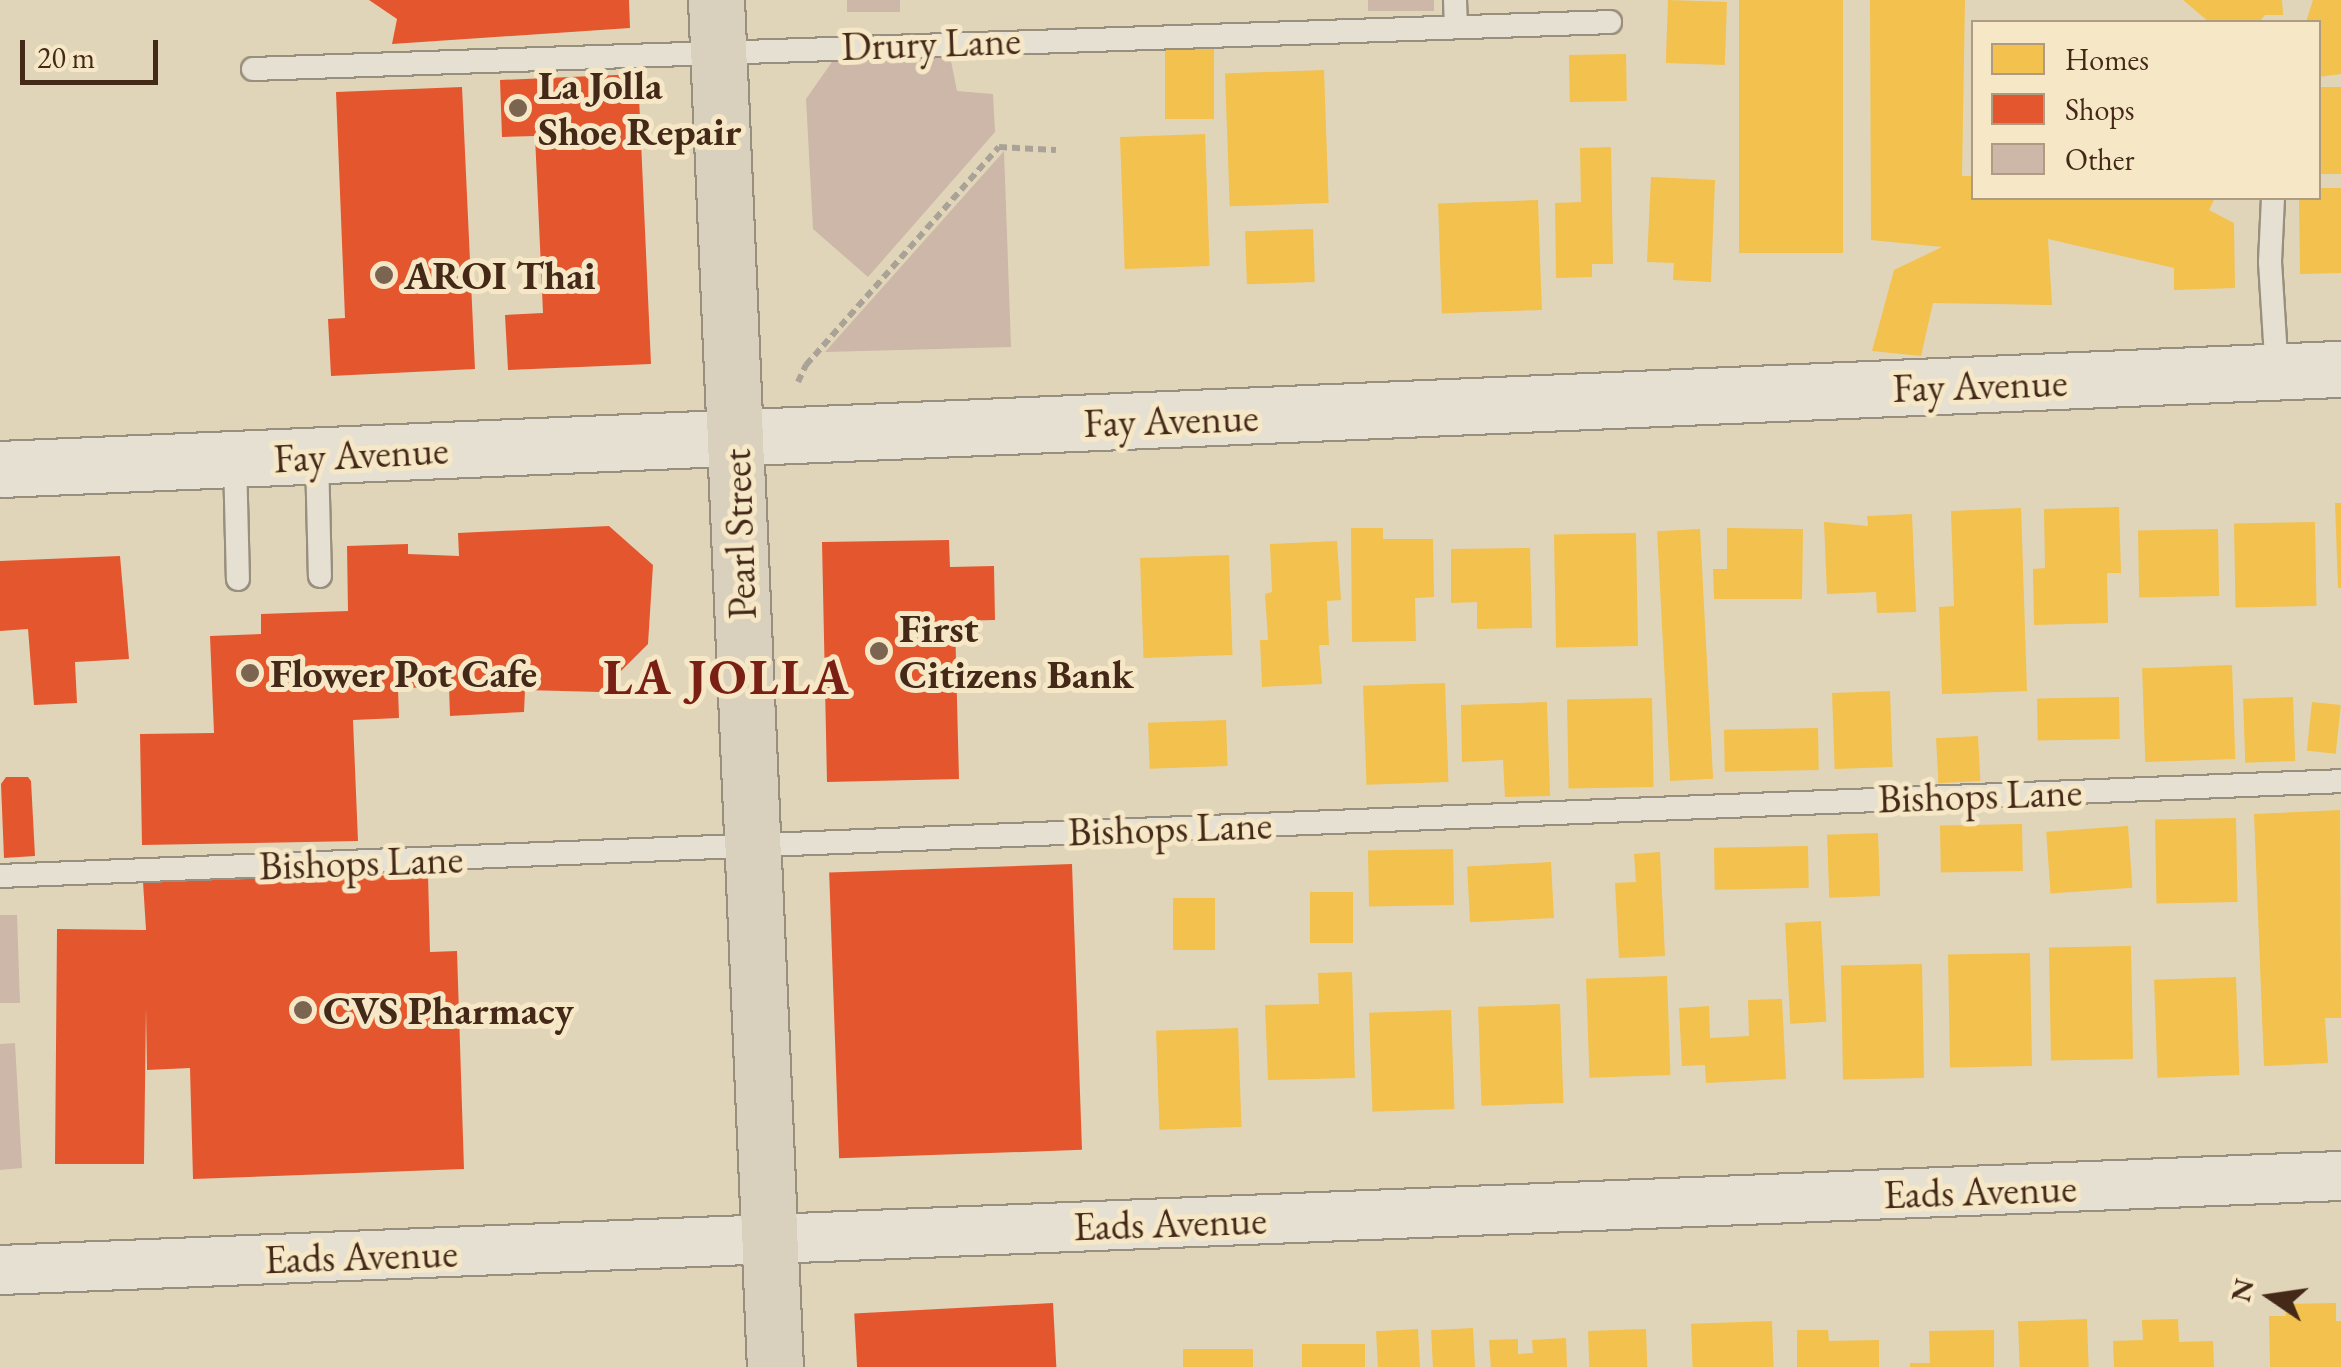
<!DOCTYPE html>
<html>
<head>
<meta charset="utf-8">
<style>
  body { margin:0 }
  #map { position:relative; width:2341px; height:1367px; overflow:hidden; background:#e1d5b9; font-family:"EB Garamond",serif }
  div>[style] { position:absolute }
  .homes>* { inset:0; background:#f2c14e; transform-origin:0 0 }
  .shops>* { inset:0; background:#e4572e; transform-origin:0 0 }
  .building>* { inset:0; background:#ccb7a8; transform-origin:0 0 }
  .path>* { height:6px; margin-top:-3px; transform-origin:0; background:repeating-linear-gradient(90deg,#aaa296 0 8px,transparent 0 13px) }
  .roads { filter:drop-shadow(2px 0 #998f7e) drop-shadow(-2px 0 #998f7e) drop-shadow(0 2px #998f7e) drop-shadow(0 -2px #998f7e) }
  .lane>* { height:22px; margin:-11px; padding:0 11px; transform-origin:11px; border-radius:11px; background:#e6e0d2 }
  .street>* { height:48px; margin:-24px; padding:0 24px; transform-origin:24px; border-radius:24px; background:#e6e0d2 }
  .secondary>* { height:55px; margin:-27.5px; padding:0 27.5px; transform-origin:27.5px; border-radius:27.5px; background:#e6e0d2 }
  .primary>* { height:55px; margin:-27.5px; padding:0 27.5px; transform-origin:27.5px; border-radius:27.5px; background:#d9d0bd }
  .dots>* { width:28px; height:28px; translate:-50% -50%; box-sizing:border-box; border:5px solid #f6e8c7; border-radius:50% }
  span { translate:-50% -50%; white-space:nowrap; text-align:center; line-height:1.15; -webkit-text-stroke:10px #f6e8c7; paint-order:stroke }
  .street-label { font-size:40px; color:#442818 }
  .poi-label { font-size:40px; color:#442818; font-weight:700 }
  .left { translate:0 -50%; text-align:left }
  .district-label { font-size:50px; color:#7a1f14; font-weight:700; letter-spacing:2.5px }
  .legend { position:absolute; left:1971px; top:20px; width:350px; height:180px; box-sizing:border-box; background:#f6e8c7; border:2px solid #af9b81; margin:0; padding:12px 18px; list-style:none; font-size:30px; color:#442818 }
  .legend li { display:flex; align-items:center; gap:20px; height:50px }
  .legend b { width:50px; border:2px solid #af9b81 }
  .north { position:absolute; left:2221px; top:1247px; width:100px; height:100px; -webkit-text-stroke:8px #f6e8c7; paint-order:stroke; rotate:283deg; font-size:28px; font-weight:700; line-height:40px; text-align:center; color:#442818 }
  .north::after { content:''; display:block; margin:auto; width:35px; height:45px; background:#442818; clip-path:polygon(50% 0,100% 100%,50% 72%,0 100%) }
  .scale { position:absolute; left:20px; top:40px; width:138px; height:45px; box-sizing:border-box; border:5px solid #442818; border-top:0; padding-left:12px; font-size:30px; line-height:35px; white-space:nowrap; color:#442818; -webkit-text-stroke:8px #f6e8c7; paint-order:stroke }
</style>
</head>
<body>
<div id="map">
  <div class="homes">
    <i style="left:1668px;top:0;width:59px;height:63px;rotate:2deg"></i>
    <i style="left:1739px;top:0;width:104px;height:253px"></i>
    <i style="clip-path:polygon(1870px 0,1965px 0,1962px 176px,1974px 176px,1974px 198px,2215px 198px,2209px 210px,2234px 223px,2235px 288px,2174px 290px,2174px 268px,2048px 239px,2052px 305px,1933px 303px,1921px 356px,1872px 351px,1894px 270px,1942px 247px,1871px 240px)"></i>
    <i style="clip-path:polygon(2183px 0,2282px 0,2283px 15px,2265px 15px,2259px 22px,2209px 22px)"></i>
    <i style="clip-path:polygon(2313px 0,2341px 0,2341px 74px,2318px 77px,2318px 22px,2306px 22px)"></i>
    <i style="left:1165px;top:47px;width:49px;height:72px"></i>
    <i style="left:1626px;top:54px;width:47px;height:57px;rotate:89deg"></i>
    <i style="left:1324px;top:70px;width:133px;height:99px;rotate:88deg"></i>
    <i style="left:2341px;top:87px;width:87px;height:23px;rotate:90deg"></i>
    <i style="left:1205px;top:134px;width:132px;height:85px;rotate:88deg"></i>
    <i style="clip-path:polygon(1611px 147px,1613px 264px,1592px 264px,1592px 277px,1556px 278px,1555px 203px,1581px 202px,1580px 148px)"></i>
    <i style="clip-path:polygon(1651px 177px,1715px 180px,1711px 282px,1673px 280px,1674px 263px,1647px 262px)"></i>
    <i style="clip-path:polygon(2318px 188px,2341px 188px,2341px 273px,2300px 274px,2299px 198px,2318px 198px)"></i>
    <i style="left:1538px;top:200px;width:110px;height:100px;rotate:88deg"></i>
    <i style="left:1313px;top:229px;width:53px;height:68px;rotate:88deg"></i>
    <i style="clip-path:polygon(2335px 503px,2341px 503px,2341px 588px,2338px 588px)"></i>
    <i style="clip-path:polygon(2119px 507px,2121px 573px,2107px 573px,2108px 623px,2034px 625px,2033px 569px,2045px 568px,2044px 509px)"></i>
    <i style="clip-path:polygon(2021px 508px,2027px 691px,1942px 694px,1939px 607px,1954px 606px,1951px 511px)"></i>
    <i style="clip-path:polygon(1912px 514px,1916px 612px,1877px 613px,1876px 592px,1827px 594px,1824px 522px,1868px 526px,1867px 516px)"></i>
    <i style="left:2315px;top:522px;width:84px;height:81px;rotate:89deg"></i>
    <i style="clip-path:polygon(1351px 528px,1383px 528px,1383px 539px,1433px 539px,1434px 597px,1415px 598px,1416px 641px,1352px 642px)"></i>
    <i style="clip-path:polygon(1727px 528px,1803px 529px,1802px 599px,1714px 599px,1713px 569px,1727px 569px)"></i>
    <i style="left:1700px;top:529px;width:250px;height:43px;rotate:87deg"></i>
    <i style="left:2218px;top:529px;width:67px;height:80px;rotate:89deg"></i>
    <i style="left:1636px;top:533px;width:113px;height:82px;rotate:89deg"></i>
    <i style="clip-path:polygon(1337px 541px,1341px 600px,1327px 601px,1329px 645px,1319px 645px,1322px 684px,1262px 687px,1260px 640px,1268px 640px,1265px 594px,1272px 592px,1270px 544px)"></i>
    <i style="clip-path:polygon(1530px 548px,1532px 628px,1477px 629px,1477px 602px,1451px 603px,1451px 549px)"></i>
    <i style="left:1229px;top:555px;width:100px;height:89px;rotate:88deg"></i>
    <i style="left:2232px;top:665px;width:94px;height:90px;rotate:88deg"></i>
    <i style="left:1445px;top:683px;width:99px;height:82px;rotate:88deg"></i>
    <i style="left:1890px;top:691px;width:76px;height:58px;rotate:88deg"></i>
    <i style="left:2119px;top:697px;width:42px;height:82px;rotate:89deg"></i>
    <i style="left:2293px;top:697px;width:64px;height:50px;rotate:88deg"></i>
    <i style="left:1652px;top:698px;width:89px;height:85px;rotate:89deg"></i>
    <i style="clip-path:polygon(1547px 702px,1550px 796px,1505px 797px,1503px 760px,1462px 762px,1461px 705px)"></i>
    <i style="left:2312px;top:702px;width:29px;height:49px;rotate:6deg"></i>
    <i style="left:1226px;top:720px;width:46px;height:78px;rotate:88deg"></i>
    <i style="left:1818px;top:728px;width:42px;height:94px;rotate:89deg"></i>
    <i style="left:1978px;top:736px;width:45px;height:42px;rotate:87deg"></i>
    <i style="clip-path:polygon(2340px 810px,2341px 1018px,2325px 1018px,2328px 1063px,2264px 1066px,2254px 814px)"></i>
    <i style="left:2236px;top:818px;width:84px;height:81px;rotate:89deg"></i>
    <i style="left:2022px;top:824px;width:47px;height:82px;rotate:89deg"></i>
    <i style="left:2128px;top:826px;width:62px;height:82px;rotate:86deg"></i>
    <i style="left:1878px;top:833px;width:63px;height:51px;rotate:88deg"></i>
    <i style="left:1808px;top:846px;width:42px;height:94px;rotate:89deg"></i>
    <i style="left:1453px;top:849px;width:56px;height:85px;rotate:89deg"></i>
    <i style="clip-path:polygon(1660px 852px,1665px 956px,1619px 958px,1615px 883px,1636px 882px,1634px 854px)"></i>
    <i style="left:1551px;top:862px;width:56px;height:84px;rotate:87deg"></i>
    <i style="left:1310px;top:892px;width:43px;height:51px"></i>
    <i style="left:1173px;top:898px;width:42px;height:52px"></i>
    <i style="left:1821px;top:921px;width:101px;height:36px;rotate:87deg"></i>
    <i style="left:2131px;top:946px;width:113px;height:82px;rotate:89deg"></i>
    <i style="left:2030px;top:953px;width:113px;height:82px;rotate:89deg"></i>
    <i style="left:1922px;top:964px;width:114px;height:81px;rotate:89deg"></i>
    <i style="clip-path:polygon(1352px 972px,1355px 1078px,1268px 1080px,1265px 1005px,1319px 1004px,1318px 973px)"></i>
    <i style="left:1667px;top:976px;width:99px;height:81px;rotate:88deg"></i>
    <i style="left:2236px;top:977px;width:98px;height:82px;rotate:88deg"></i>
    <i style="clip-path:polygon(1782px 999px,1786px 1079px,1706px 1083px,1705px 1065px,1682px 1066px,1679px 1008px,1709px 1006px,1710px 1038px,1749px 1036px,1748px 1000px)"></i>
    <i style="left:1560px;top:1004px;width:99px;height:82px;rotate:88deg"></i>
    <i style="left:1451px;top:1010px;width:99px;height:82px;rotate:88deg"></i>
    <i style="left:1238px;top:1028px;width:99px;height:82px;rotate:88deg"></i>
    <i style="clip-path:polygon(2336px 1303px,2336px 1321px,2341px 1321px,2341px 1367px,2270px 1367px,2269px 1316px,2286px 1316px,2285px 1304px)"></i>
    <i style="left:2087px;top:1319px;width:48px;height:69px;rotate:88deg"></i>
    <i style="clip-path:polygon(2178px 1319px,2179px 1342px,2213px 1341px,2214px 1367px,2114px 1367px,2113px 1341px,2143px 1340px,2142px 1320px)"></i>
    <i style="left:1772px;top:1321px;width:46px;height:81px;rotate:88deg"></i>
    <i style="left:1473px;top:1328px;width:39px;height:42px;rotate:87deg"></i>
    <i style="left:1418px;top:1329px;width:38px;height:42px;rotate:87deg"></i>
    <i style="left:1646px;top:1329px;width:38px;height:58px;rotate:88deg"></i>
    <i style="clip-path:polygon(1797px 1330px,1828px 1330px,1829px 1341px,1879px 1340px,1879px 1367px,1797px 1367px)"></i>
    <i style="clip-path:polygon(1994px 1330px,1994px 1367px,1910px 1367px,1910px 1363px,1930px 1363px,1929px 1331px)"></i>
    <i style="clip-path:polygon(1566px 1338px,1567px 1367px,1491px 1367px,1489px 1340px,1518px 1339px,1518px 1354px,1533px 1353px,1532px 1340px)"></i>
    <i style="left:1365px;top:1344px;width:23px;height:63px;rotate:90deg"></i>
    <i style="left:1253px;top:1349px;width:18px;height:70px;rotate:90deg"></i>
  </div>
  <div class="shops">
    <i style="clip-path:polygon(369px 0,629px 0,630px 28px,392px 44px,397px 19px)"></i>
    <i style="clip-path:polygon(638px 74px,651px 364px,508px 370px,505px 315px,543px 313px,535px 136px,502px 137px,500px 80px)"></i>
    <i style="clip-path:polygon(462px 87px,475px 369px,331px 376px,328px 319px,345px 318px,336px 92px)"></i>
    <i style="clip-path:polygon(609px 526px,653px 565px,648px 644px,600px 692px,525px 690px,524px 712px,450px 716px,449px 687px,398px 688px,399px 718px,353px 720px,358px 841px,142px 845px,140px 734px,214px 733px,210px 636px,261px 634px,261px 614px,348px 611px,347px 546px,408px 544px,408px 554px,459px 556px,458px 533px)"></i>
    <i style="clip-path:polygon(949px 540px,950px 567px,994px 566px,995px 620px,955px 621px,959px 779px,827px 782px,822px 542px)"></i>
    <i style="clip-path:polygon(120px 556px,129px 659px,75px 662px,77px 703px,34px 705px,28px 629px,0 631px,0 561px)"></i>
    <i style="clip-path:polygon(6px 777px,28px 777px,31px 781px,35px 856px,4px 858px,1px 784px)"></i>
    <i style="left:1072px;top:864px;width:286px;height:243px;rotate:88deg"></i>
    <i style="clip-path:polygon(428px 874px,430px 952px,457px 951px,464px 1169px,193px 1179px,190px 1068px,147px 1070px,146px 1008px,144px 1164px,55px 1164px,57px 929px,146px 930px,143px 882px)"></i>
    <i style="left:1053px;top:1303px;width:64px;height:199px;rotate:87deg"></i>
  </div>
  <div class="building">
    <i style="left:847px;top:0;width:53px;height:12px"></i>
    <i style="left:1368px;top:0;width:66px;height:11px"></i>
    <i style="clip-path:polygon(924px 48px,951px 61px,957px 91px,993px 94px,995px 132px,868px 277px,813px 229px,806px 99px,834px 59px)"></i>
    <i style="clip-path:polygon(1004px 151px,1011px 347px,825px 352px,833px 343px)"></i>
    <i style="clip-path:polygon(0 915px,17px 915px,20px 1003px,0 1003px)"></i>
    <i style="clip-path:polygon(15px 1043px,22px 1168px,0 1170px,0 1044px)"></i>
  </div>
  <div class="path">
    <i style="left:798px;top:382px;width:19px;rotate:-65deg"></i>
    <i style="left:806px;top:365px;width:291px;rotate:-48.5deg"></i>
    <i style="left:999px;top:147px;width:57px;rotate:3deg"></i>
  </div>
  <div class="roads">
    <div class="lane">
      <i style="left:1455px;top:0;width:25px;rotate:88deg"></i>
      <i style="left:253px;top:69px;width:1358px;rotate:-1.98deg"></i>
      <i style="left:2273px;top:198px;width:64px;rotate:92.7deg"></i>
      <i style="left:2270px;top:262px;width:111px;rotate:86.4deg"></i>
      <i style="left:317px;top:456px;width:120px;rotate:88.6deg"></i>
      <i style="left:235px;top:459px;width:120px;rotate:88.6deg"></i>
      <i style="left:0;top:876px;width:2343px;rotate:-2.32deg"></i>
    </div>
    <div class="street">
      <i style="left:0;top:1270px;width:2343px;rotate:-2.3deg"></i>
    </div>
    <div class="secondary">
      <i style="left:0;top:469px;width:2343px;rotate:-2.45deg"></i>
    </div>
    <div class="primary">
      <i style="left:716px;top:0;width:1368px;rotate:87.53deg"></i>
    </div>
  </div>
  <div class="dots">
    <i style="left:518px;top:108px;background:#7b6550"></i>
    <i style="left:384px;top:275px;background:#7b6550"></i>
    <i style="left:879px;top:651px;background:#7b6550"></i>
    <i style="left:250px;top:673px;background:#7b6550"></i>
    <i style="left:303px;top:1010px;background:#7b6550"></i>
  </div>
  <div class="street-label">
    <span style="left:931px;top:43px;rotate:-2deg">Drury Lane</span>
    <span style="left:1980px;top:385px;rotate:-2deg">Fay Avenue</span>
    <span style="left:1171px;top:420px;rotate:-2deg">Fay Avenue</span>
    <span style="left:361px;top:454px;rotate:-3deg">Fay Avenue</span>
    <span style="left:739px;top:534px;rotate:-92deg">Pearl Street</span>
    <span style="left:1980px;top:795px;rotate:-2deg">Bishops Lane</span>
    <span style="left:1170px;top:828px;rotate:-2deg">Bishops Lane</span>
    <span style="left:361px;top:862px;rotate:-2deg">Bishops Lane</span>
    <span style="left:1980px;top:1191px;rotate:-2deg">Eads Avenue</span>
    <span style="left:1170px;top:1223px;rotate:-2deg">Eads Avenue</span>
    <span style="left:361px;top:1256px;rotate:-2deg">Eads Avenue</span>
  </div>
  <div class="poi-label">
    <span class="left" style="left:538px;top:108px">La Jolla<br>Shoe Repair</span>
    <span class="left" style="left:404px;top:275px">AROI Thai</span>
    <span class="left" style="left:899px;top:651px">First<br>Citizens Bank</span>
    <span class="left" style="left:270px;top:673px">Flower Pot Cafe</span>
    <span class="left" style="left:323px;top:1010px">CVS Pharmacy</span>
  </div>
  <div class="district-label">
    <span style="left:727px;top:677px">LA JOLLA</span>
  </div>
  <ul class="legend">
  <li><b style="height:28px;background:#f2c14e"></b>Homes</li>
  <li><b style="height:28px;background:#e4572e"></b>Shops</li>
  <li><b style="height:28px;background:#ccb7a8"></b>Other</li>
  </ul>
  <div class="north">N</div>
  <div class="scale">20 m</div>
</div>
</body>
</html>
